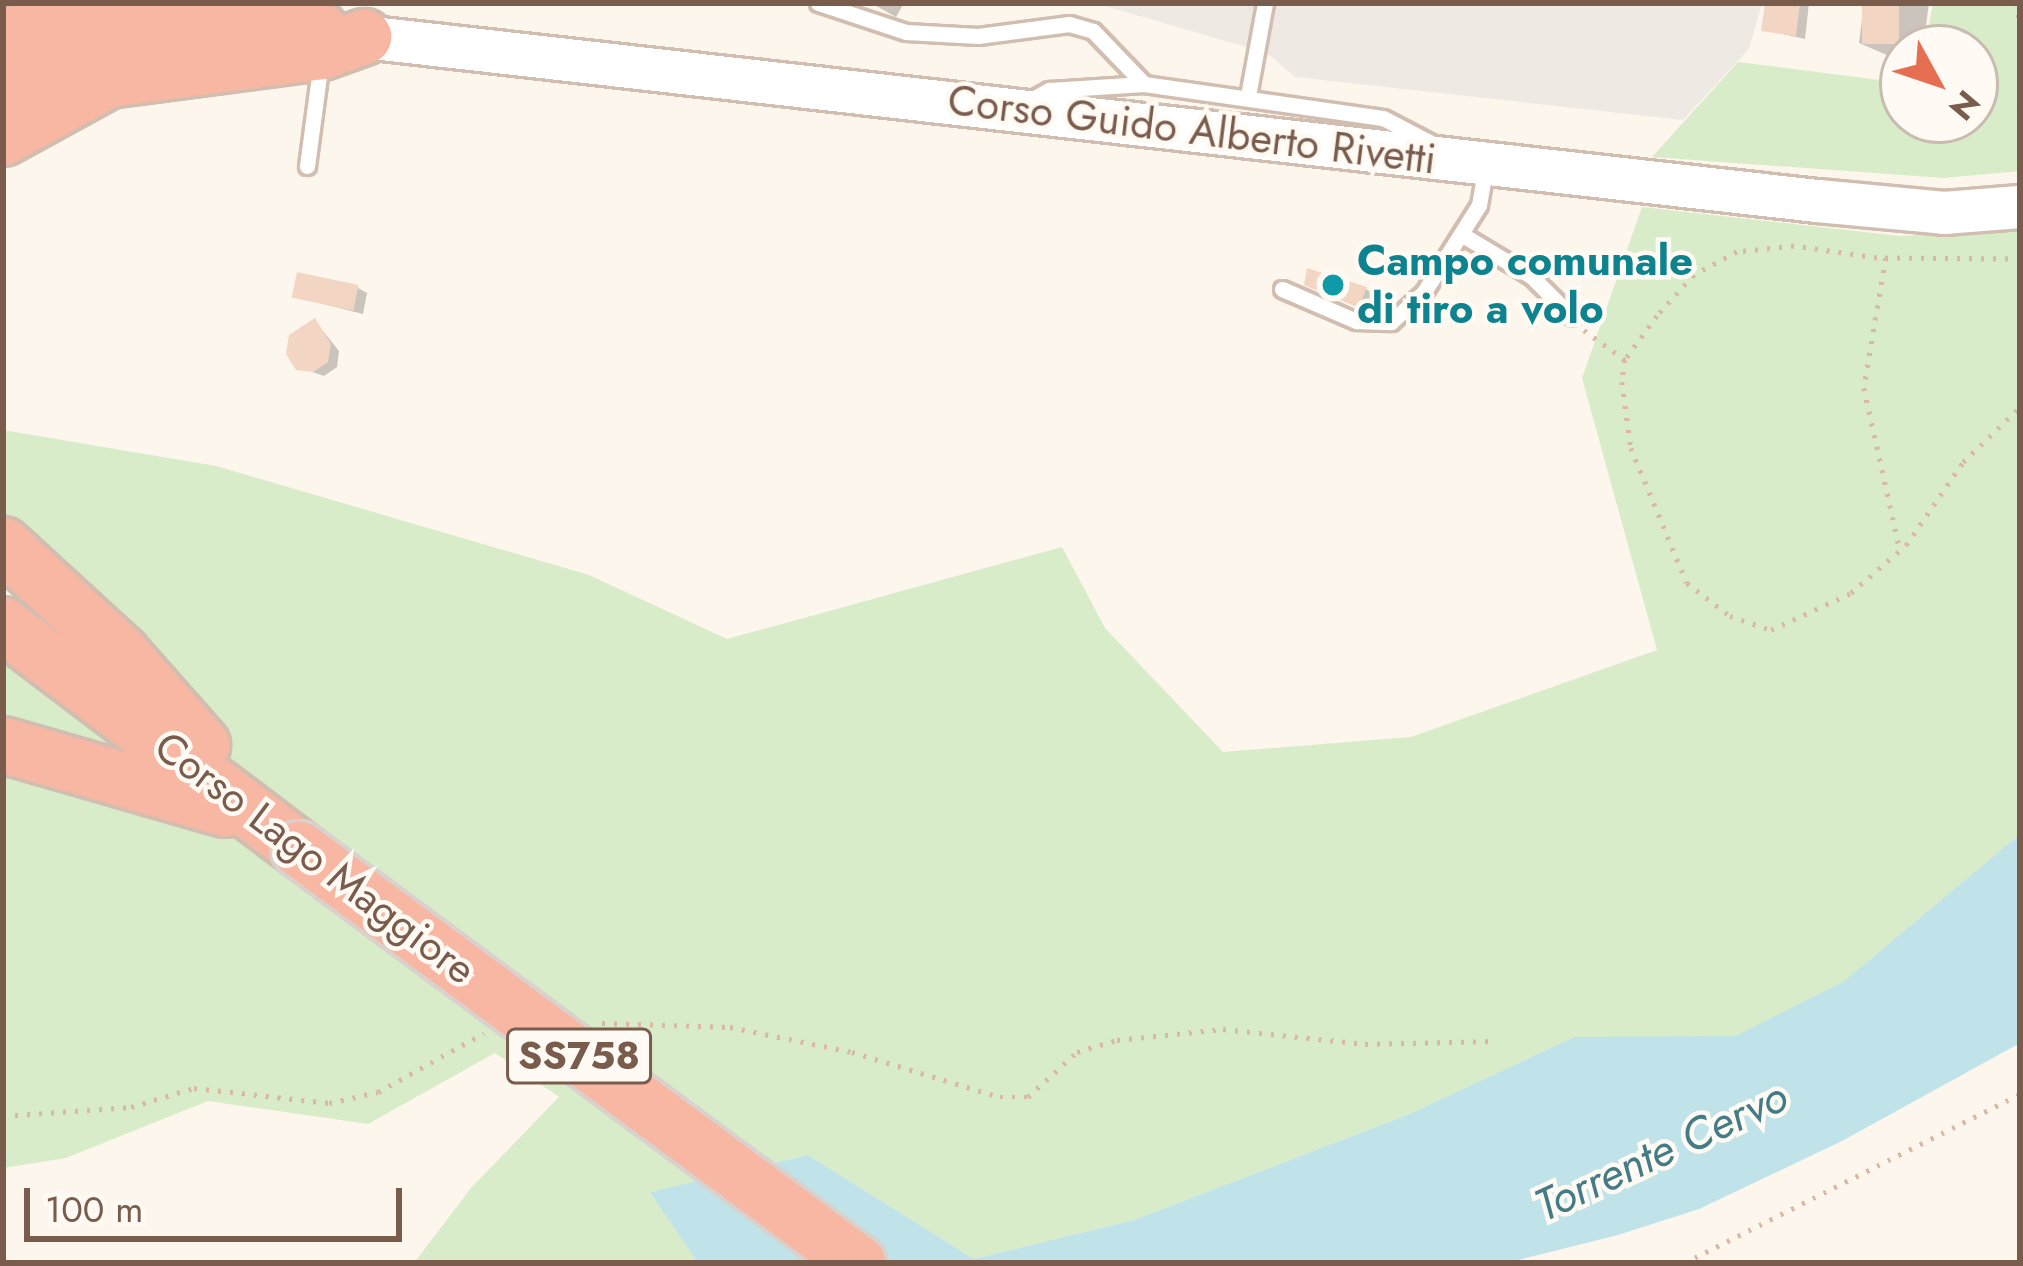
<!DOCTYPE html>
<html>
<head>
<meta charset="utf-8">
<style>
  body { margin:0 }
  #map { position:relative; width:2023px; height:1266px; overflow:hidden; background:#fdf6ec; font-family:Jost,sans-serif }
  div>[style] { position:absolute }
  .industrial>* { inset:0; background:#efe9e4 }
  .green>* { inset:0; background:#d8ecc9 }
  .water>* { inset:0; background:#bfe3e8 }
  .shadow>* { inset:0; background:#0003 }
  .building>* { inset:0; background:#f3d5c3; transform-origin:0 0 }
  .path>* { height:4.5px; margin-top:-2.25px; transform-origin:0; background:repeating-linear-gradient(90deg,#d9b8a5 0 3px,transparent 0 12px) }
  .roads { filter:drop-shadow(3px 0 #d1beb0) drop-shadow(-3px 0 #d1beb0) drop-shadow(0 3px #d1beb0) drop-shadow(0 -3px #d1beb0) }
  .lane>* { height:15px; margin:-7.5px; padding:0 7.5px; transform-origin:7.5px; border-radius:7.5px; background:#fff }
  .secondary>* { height:42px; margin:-21px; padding:0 21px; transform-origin:21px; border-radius:21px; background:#fff }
  .highway>* { height:54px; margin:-27px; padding:0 27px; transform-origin:27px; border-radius:27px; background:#f7b7a3 }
  .bridges { filter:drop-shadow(3px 0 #dad1cd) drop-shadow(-3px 0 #dad1cd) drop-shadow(0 3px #dad1cd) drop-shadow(0 -3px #dad1cd) }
  .highway-bridge>* { height:54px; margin:-27px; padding:0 27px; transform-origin:27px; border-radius:27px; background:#f7b7a3 }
  .dots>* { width:33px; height:33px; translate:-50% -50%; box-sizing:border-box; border:6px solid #fffaf3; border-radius:50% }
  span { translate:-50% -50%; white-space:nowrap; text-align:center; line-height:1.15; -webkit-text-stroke:9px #fffaf3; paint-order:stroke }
  .shield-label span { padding:3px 9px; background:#fffaf3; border:3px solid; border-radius:9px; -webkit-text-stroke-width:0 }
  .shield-label { font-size:39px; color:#7a5c4d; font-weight:700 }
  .street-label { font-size:42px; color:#7a5c4d }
  .culture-label { font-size:42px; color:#0d838f; font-weight:700 }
  .left { translate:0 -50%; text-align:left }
  .water-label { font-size:45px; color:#437c86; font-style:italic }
  .frame { position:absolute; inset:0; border:6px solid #7a5c4d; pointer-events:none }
  .north { position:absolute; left:1879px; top:24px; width:120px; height:120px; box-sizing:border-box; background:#fffaf3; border:3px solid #cabbb1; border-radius:50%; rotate:130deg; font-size:33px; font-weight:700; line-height:48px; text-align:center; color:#7a5c4d }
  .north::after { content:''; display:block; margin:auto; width:42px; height:54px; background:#e76f51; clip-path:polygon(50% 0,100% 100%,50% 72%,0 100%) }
  .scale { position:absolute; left:24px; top:1188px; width:378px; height:54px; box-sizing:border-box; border:6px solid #7a5c4d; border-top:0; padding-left:15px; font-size:36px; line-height:42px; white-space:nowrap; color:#7a5c4d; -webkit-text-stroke:9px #fffaf3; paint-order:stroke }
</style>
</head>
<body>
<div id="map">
  <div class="industrial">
    <i style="clip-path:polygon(1095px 3px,1762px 3px,1749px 49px,1683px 120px,1295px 77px,1267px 53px)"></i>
  </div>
  <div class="green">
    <i style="clip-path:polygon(1933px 3px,2020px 3px,2020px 171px,1944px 178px,1652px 157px,1738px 62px,1903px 83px,1903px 120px,1975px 120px,1975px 48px,1925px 48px)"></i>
    <i style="clip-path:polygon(1642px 207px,1900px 236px,2020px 229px,2020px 834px,1844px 981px,1736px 1037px,1574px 1037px,1407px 1115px,1134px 1220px,974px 1259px,808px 1155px,651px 1192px,698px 1263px,414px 1263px,471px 1188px,559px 1097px,495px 1053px,368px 1124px,208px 1101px,66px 1158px,3px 1168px,3px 658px,212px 816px,3px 520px,3px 430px,216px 466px,589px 575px,727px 639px,1062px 547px,1105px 628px,1223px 752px,1411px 737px,1657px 650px,1582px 378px)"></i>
  </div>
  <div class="water">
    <i style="clip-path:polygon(2020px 834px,2020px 1043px,1842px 1141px,1699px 1209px,1618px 1235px,1506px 1263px,698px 1263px,650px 1192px,808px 1155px,974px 1259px,1134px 1220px,1407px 1115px,1574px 1037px,1736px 1036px,1844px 981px)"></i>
  </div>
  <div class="shadow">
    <i style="clip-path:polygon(871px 3px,904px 3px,896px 17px)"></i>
    <i style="clip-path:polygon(1768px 3px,1809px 3px,1805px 39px,1765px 30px)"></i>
    <i style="clip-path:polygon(1864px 3px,1929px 3px,1923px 48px,1903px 48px,1903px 62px,1859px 43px)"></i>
    <i style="clip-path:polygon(358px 288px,367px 293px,363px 314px,296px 297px)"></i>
    <i style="clip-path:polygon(1317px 289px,1366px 289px,1375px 295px,1369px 310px)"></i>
    <i style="clip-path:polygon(315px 321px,339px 351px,337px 367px,324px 376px,298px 367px)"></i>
  </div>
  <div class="building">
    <i style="clip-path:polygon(1765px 3px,1800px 3px,1796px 36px,1761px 31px)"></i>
    <i style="left:1862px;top:3px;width:37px;height:41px"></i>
    <i style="clip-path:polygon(1307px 268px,1367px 287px,1359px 308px,1304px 285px)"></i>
    <i style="left:297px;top:272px;width:63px;height:26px;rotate:12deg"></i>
    <i style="clip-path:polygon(315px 318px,331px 344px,328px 362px,313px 372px,296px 370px,286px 354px,289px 335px)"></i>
  </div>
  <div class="path">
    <i style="left:2017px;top:3px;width:24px;rotate:83deg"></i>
    <i style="left:2019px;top:108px;width:10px;rotate:-84deg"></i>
    <i style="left:1886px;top:258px;width:132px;rotate:99.6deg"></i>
    <i style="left:1864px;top:388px;width:167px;rotate:77.5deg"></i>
    <i style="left:2020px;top:259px;width:143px;rotate:-179.6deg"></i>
    <i style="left:1877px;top:258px;width:84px;rotate:-171.8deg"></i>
    <i style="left:1794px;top:246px;width:57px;rotate:174deg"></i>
    <i style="left:1737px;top:252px;width:49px;rotate:151.9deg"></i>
    <i style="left:1694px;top:275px;width:55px;rotate:132.1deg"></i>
    <i style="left:1657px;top:316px;width:54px;rotate:126deg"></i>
    <i style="left:1625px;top:360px;width:22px;rotate:98deg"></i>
    <i style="left:1622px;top:382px;width:67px;rotate:82.2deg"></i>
    <i style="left:1631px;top:448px;width:146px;rotate:67.5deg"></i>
    <i style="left:1687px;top:583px;width:54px;rotate:37.5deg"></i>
    <i style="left:1730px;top:616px;width:43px;rotate:18.9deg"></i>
    <i style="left:1771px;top:630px;width:88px;rotate:-24.8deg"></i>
    <i style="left:1851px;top:593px;width:73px;rotate:-41.1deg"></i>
    <i style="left:1906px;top:545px;width:101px;rotate:-55.5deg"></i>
    <i style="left:1963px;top:462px;width:79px;rotate:-44deg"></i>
    <i style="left:1584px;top:330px;width:51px;rotate:36.2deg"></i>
    <i style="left:602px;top:1023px;width:128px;rotate:1.8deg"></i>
    <i style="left:730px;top:1027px;width:125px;rotate:11.6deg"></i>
    <i style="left:852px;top:1052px;width:155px;rotate:16.9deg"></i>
    <i style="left:1000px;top:1097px;width:28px"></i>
    <i style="left:1028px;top:1097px;width:67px;rotate:-42.6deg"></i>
    <i style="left:1077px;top:1052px;width:42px;rotate:-16.7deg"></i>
    <i style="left:1117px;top:1040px;width:107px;rotate:-5.9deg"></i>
    <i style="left:1223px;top:1029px;width:143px;rotate:6deg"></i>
    <i style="left:1365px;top:1044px;width:130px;rotate:-1.3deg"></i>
    <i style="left:3px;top:1116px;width:128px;rotate:-4deg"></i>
    <i style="left:131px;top:1107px;width:66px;rotate:-16.8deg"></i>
    <i style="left:194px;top:1088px;width:136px;rotate:6.3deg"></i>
    <i style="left:329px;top:1103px;width:50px;rotate:-12.7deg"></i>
    <i style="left:378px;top:1092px;width:121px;rotate:-29.1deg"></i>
    <i style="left:1684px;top:1263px;width:376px;rotate:-26.7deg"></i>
  </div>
  <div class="roads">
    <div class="lane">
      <i style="left:818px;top:3px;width:93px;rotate:18.2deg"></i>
      <i style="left:906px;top:32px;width:72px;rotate:3.2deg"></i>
      <i style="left:978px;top:36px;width:92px;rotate:-7.5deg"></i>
      <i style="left:1069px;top:24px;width:25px;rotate:16deg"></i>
      <i style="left:1093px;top:31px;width:74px;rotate:46.1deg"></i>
      <i style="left:1248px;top:96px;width:95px;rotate:-79.6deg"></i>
      <i style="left:1029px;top:101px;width:23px;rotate:-29deg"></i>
      <i style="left:1049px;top:90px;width:95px;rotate:-3.6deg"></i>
      <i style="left:1144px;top:84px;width:241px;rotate:8.1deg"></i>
      <i style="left:1383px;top:118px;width:54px;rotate:27.5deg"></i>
      <i style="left:307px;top:166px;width:106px;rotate:-82.4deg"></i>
      <i style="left:1461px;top:234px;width:82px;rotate:31deg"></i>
      <i style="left:1531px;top:276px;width:58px;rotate:45deg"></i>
      <i style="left:1282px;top:289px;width:81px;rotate:23.4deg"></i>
      <i style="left:1356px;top:321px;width:35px;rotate:2deg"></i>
      <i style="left:1391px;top:322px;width:45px;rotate:-42.3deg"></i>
      <i style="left:1424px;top:292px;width:103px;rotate:-57.7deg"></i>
      <i style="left:1479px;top:205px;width:40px;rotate:-80deg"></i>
    </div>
    <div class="secondary">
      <i style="left:364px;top:37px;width:1463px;rotate:6.44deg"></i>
      <i style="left:1818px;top:201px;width:127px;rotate:5.4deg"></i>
      <i style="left:1944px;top:213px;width:76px;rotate:-4.5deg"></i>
    </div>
    <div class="highway">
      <i style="left:3px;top:40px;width:51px;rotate:-27.1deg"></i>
      <i style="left:48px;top:17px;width:59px;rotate:-13.8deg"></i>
      <i style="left:3px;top:85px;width:103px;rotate:-24.6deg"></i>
      <i style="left:97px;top:42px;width:78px;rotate:-13.3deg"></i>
      <i style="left:173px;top:24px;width:71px;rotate:-4.8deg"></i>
      <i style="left:244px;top:18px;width:77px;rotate:9deg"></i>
      <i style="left:3px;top:138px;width:121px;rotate:-28.7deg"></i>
      <i style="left:109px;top:80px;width:215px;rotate:-7.5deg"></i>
      <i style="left:322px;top:52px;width:45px;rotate:-19.7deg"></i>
      <i style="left:3px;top:545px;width:160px;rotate:42.5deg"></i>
      <i style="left:121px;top:653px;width:123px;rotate:48.6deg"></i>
      <i style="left:3px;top:625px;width:371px;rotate:37.1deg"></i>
      <i style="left:3px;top:745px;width:231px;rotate:16.1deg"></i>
    </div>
  </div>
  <div class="bridges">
    <div class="highway-bridge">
      <i style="left:299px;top:849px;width:696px;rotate:36.52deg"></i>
    </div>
  </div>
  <div class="dots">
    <i style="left:1333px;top:285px;background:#0f9aa8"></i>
  </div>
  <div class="shield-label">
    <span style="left:579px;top:1056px">SS758</span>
  </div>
  <div class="street-label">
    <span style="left:1192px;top:130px;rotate:7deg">Corso Guido Alberto Rivetti</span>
    <span style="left:315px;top:858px;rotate:37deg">Corso Lago Maggiore</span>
  </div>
  <div class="culture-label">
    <span class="left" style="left:1357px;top:285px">Campo comunale<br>di tiro a volo</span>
  </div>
  <div class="water-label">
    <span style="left:1661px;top:1151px;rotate:-25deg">Torrente Cervo</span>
  </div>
  <div class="frame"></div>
  <div class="north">N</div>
  <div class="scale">100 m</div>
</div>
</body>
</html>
